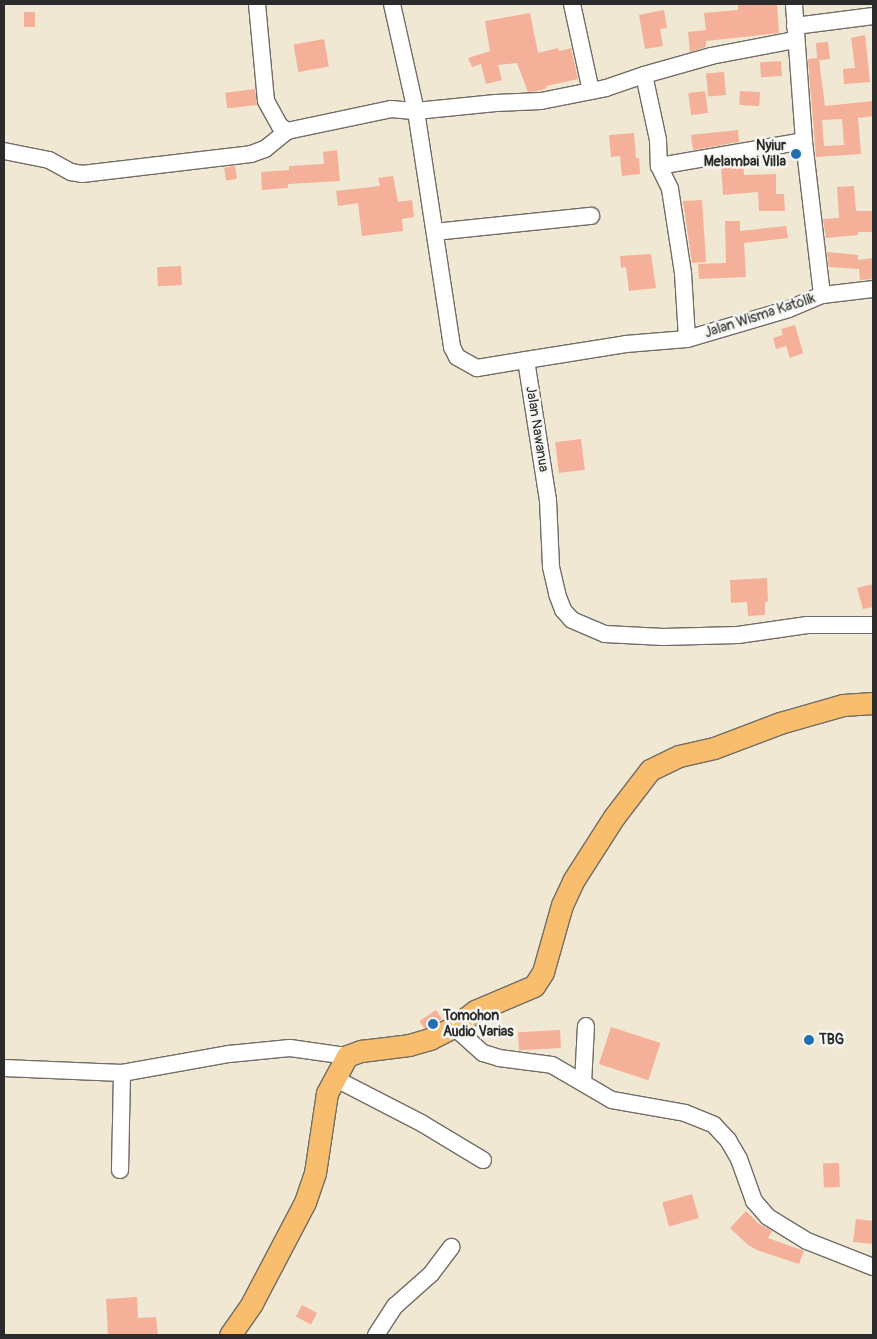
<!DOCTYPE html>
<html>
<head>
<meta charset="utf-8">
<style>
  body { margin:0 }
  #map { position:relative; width:877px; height:1339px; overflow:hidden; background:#f0e8d3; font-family:Pangolin,sans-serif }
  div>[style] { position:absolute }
  .building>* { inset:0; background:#f4b098; transform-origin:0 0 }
  .roads { filter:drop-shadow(1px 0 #706d66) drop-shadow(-1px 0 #706d66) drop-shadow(0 1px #706d66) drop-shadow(0 -1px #706d66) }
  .minor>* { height:16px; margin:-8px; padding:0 8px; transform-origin:8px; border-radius:8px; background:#fff }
  .major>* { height:21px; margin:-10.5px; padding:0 10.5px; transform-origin:10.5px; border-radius:10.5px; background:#f9be6d }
  .dots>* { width:14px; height:14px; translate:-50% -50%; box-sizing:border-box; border:2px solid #f6f6f2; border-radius:50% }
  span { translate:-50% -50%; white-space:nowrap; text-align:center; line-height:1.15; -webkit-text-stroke:5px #f6f6f2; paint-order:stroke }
  .poi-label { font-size:14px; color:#2b2b2b; font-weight:700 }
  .right { translate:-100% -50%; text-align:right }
  .left { translate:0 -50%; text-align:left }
  .street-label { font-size:14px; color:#2b2b2b }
  .frame { position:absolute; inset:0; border:5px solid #2b2b2b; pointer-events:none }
</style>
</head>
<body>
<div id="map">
  <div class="building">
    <i style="clip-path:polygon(738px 4px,777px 4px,779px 33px,706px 41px,706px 47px,690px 52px,688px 32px,706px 30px,704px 13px,738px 10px)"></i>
    <i style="clip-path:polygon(664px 10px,667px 28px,660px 29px,663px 46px,645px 49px,639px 15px)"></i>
    <i style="left:24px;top:12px;width:11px;height:15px"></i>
    <i style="clip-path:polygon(530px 13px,538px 53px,558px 48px,559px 51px,571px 48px,578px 79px,546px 86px,547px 88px,538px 91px,528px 92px,517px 63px,498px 65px,502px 80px,486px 84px,481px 64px,472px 67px,468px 58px,490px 51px,485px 21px)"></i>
    <i style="clip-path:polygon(865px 35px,870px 82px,844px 84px,843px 69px,855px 68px,851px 38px)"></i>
    <i style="left:324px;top:39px;width:28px;height:31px;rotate:80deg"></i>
    <i style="clip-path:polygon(evenodd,828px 42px,830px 59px,819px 60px,825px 106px,873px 101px,873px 116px,858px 118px,861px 154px,816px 157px,808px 59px,817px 58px,816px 43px,828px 42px,842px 119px,844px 145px,824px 146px,822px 120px,842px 119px)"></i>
    <i style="left:781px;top:61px;width:15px;height:21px;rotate:86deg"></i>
    <i style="left:724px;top:72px;width:23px;height:18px;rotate:85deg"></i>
    <i style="left:255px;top:89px;width:16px;height:30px;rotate:83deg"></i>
    <i style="left:705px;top:91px;width:22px;height:17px;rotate:82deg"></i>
    <i style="left:740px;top:91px;width:20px;height:14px;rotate:3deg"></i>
    <i style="clip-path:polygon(738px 130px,739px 142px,693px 150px,691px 135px)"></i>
    <i style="clip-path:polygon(634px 133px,636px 158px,639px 158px,640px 174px,622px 176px,620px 156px,611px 157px,609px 135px)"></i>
    <i style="clip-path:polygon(337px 150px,340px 181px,288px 184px,288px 188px,262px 190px,261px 172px,289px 170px,289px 166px,324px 164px,323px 152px)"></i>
    <i style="clip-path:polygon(743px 162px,744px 175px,776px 174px,776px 194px,784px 194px,785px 211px,759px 211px,758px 192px,723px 195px,721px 166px)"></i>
    <i style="left:235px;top:166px;width:13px;height:11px;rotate:81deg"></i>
    <i style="clip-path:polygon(393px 176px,398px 202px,412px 200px,414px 217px,402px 219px,403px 231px,362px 236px,358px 203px,338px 206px,336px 191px,380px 186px,378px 178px)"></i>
    <i style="clip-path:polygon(854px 186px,856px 211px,873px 211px,873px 232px,858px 232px,858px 235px,826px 238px,823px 219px,839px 218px,837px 187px)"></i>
    <i style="clip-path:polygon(702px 200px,706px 262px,692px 263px,683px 201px)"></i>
    <i style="clip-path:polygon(725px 221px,740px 221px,740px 231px,786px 226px,788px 238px,744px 243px,746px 277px,699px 279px,698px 264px,726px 263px)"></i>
    <i style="clip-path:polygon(827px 252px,858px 255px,858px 260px,873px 258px,873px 279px,860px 280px,859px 269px,829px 267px)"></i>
    <i style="clip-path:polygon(651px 254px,656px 288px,629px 291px,626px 267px,621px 268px,620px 256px)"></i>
    <i style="left:181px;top:266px;width:19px;height:24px;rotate:87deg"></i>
    <i style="clip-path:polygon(795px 325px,803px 353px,790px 358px,786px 346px,776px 349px,773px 338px,783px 335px,781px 329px)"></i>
    <i style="left:581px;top:439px;width:31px;height:26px;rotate:83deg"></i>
    <i style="clip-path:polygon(767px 578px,768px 601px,765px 602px,765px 615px,748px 616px,747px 602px,731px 603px,730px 580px)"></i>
    <i style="clip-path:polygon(873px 584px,873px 607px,863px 609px,857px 588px)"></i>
    <i style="left:436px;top:1010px;width:11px;height:20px;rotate:56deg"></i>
    <i style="left:611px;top:1027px;width:52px;height:39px;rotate:18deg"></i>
    <i style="left:560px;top:1030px;width:18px;height:42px;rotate:87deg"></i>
    <i style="left:839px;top:1163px;width:24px;height:16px;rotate:88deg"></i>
    <i style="left:692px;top:1194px;width:25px;height:31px;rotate:74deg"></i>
    <i style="clip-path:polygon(746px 1211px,759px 1224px,772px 1231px,768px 1238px,804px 1251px,799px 1264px,757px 1250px,748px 1245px,730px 1228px)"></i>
    <i style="clip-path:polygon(856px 1219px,873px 1221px,873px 1244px,853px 1242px)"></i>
    <i style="clip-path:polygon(137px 1297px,138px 1318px,156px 1317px,158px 1335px,108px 1335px,106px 1299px)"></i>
    <i style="left:302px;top:1305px;width:17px;height:13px;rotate:28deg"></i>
  </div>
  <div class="roads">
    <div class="minor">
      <i style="left:257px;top:4px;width:97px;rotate:84.7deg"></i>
      <i style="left:266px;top:101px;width:29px;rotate:61deg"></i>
      <i style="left:280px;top:126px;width:9px;rotate:36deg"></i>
      <i style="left:287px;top:131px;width:106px;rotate:-11.9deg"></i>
      <i style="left:391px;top:109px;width:25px;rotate:5deg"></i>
      <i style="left:416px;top:111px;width:80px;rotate:-5.7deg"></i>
      <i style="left:496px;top:103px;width:45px;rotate:-2.5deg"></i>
      <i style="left:541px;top:101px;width:66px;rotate:-11.3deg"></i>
      <i style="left:606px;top:88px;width:40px;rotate:-18.9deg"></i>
      <i style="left:644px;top:75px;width:66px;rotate:77.8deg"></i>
      <i style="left:658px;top:140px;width:26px;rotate:88deg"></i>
      <i style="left:659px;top:166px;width:25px;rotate:64deg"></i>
      <i style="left:670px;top:189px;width:85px;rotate:81.2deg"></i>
      <i style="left:683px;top:273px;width:66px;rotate:86.5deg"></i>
      <i style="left:392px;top:4px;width:110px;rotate:77.4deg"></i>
      <i style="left:416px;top:111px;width:239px;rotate:81.3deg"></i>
      <i style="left:452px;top:347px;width:11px;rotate:63deg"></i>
      <i style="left:457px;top:357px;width:23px;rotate:29deg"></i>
      <i style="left:477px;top:368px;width:50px;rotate:-9.3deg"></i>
      <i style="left:526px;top:360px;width:142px;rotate:81.1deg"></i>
      <i style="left:548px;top:500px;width:67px;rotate:87.4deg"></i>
      <i style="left:551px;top:567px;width:28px;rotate:77deg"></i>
      <i style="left:557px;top:594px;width:17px;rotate:69deg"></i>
      <i style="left:563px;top:610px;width:13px;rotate:48deg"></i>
      <i style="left:572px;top:620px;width:36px;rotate:23deg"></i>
      <i style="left:605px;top:634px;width:58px;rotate:3deg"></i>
      <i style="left:663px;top:637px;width:75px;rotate:-1.5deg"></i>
      <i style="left:738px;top:635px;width:70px;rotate:-8.2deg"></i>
      <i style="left:807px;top:625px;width:66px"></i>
      <i style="left:572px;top:4px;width:89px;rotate:77.7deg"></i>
      <i style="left:795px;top:26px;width:79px;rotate:-7.3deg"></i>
      <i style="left:644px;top:75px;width:70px;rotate:-15.8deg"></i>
      <i style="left:711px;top:56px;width:86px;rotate:-10.8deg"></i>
      <i style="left:4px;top:151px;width:46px;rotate:11.3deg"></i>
      <i style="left:49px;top:160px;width:25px;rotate:29deg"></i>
      <i style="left:71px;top:172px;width:11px;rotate:10deg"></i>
      <i style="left:82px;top:174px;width:170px;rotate:-6.7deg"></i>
      <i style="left:251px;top:154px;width:15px;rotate:-20deg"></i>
      <i style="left:265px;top:149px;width:28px;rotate:-39deg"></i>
      <i style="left:659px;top:166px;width:147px;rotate:-9.8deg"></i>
      <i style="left:435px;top:232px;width:157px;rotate:-5.9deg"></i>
      <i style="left:822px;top:295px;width:51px;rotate:-6.7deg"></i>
      <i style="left:526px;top:360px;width:101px;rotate:-9.1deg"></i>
      <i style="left:626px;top:344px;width:61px;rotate:-4.7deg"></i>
      <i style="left:687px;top:339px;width:106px;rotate:-16.4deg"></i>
      <i style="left:789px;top:309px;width:36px;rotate:-23deg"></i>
      <i style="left:822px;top:295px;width:155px;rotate:-96.7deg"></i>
      <i style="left:804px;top:141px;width:137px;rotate:-94.2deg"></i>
      <i style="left:454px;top:1027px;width:39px;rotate:42deg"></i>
      <i style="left:483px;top:1053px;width:17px;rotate:17deg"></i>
      <i style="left:499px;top:1058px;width:53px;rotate:7.5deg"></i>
      <i style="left:552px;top:1065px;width:69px;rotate:30.3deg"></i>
      <i style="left:612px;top:1100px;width:74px;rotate:10.1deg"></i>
      <i style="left:685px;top:1113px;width:31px;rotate:22deg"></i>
      <i style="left:714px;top:1125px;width:21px;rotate:47deg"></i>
      <i style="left:728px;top:1140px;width:22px;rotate:60deg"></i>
      <i style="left:739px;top:1159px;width:45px;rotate:70.3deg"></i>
      <i style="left:754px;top:1201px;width:21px;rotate:49deg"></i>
      <i style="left:768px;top:1217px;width:46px;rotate:31.6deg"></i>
      <i style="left:807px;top:1241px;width:71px;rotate:21.5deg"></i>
      <i style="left:4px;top:1068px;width:118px;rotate:2.4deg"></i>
      <i style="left:122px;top:1073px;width:109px;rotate:-10.1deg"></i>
      <i style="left:229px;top:1054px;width:61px;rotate:-5.6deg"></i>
      <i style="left:290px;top:1048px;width:58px;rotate:8deg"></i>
      <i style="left:336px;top:1079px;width:98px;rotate:27.3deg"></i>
      <i style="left:423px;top:1124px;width:70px;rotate:31deg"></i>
      <i style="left:583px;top:1083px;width:57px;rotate:-87deg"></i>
      <i style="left:120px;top:1170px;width:97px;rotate:-88.8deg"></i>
      <i style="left:376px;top:1335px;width:35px;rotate:-57deg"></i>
      <i style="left:395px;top:1306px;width:48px;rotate:-41.6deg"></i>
      <i style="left:431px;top:1274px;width:34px;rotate:-53deg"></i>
    </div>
    <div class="major">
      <i style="left:230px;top:1335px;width:39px;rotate:-55deg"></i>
      <i style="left:252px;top:1303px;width:114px;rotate:-62.3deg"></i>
      <i style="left:305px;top:1202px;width:31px;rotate:-71deg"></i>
      <i style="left:315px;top:1173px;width:81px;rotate:-81.5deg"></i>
      <i style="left:327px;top:1093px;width:42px;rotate:-61.6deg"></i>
      <i style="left:347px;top:1056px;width:15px;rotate:-20deg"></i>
      <i style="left:361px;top:1051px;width:48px;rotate:-7.1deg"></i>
      <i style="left:409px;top:1045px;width:22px;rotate:-16deg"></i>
      <i style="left:430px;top:1039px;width:27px;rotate:-27deg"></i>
      <i style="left:454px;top:1027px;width:26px;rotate:-37deg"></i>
      <i style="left:475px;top:1011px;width:64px;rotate:-23deg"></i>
      <i style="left:534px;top:986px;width:17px;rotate:-57deg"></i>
      <i style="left:543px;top:972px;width:70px;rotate:-74.2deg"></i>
      <i style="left:562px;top:905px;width:26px;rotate:-65deg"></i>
      <i style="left:573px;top:881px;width:76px;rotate:-57.4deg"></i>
      <i style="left:614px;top:817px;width:59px;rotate:-52.5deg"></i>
      <i style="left:650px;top:770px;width:32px;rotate:-26deg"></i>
      <i style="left:679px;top:756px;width:36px;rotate:-13deg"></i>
      <i style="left:714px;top:748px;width:71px;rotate:-20.7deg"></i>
      <i style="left:780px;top:723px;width:66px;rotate:-15.9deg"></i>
      <i style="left:843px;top:705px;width:30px;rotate:-4deg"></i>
    </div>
  </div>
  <div class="dots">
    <i style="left:796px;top:154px;background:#1f6fb2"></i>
    <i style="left:433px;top:1024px;background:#1f6fb2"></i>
    <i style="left:809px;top:1040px;background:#1f6fb2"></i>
  </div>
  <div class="poi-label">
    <span class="right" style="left:786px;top:154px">Nyiur<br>Melambai Villa</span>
    <span class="left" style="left:443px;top:1024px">Tomohon<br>Audio Varias</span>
    <span class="left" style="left:819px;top:1040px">TBG</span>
  </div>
  <div class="street-label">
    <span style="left:760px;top:316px;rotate:-18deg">Jalan Wisma Katolik</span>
    <span style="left:537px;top:429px;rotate:81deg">Jalan Nawanua</span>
  </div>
  <div class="frame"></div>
</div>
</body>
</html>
